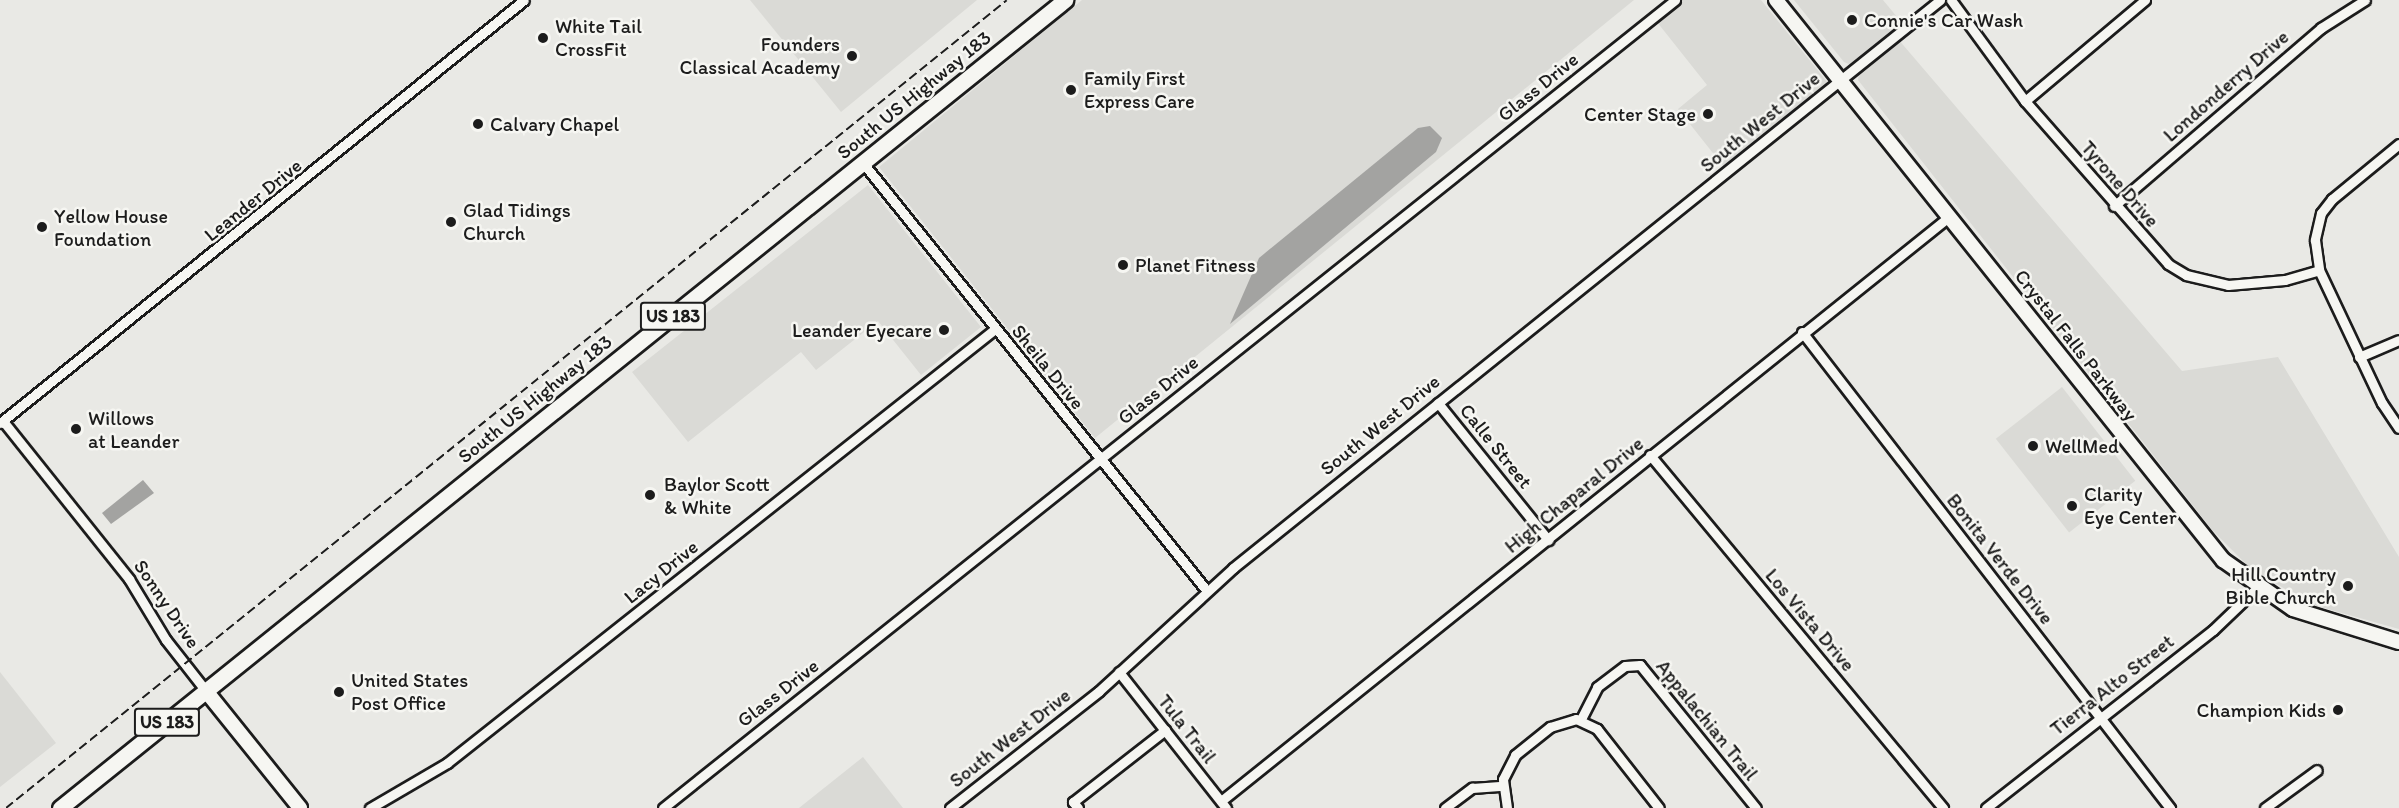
<!DOCTYPE html>
<html>
<head>
<meta charset="utf-8">
<style>
  body { margin:0 }
  #map { position:relative; width:2399px; height:808px; overflow:hidden; background:#e9e9e5; font-family:Itim,sans-serif }
  div>[style] { position:absolute }
  .built>* { inset:0; background:#dadad6; transform-origin:0 0 }
  .water>* { inset:0; background:#a3a3a1 }
  .roads { filter:drop-shadow(2px 0 #1c1c1c) drop-shadow(-2px 0 #1c1c1c) drop-shadow(0 2px #1c1c1c) drop-shadow(0 -2px #1c1c1c) }
  .street>* { height:9px; margin:-4.5px; padding:0 4.5px; transform-origin:4.5px; border-radius:4.5px; background:#f6f6f2 }
  .secondary>* { height:14px; margin:-7px; padding:0 7px; transform-origin:7px; border-radius:7px; background:#f6f6f2 }
  .primary>* { height:15px; margin:-7.5px; padding:0 7.5px; transform-origin:7.5px; border-radius:7.5px; background:#f6f6f2 }
  .rail>* { height:2px; margin-top:-1px; transform-origin:0; background:repeating-linear-gradient(90deg,#1c1c1c 0 9px,transparent 0 13.5px) }
  .dots>* { width:16px; height:16px; translate:-50% -50%; box-sizing:border-box; border:3px solid #f6f6f2; border-radius:50% }
  span { translate:-50% -50%; white-space:nowrap; text-align:center; line-height:1.15; -webkit-text-stroke:5px #f6f6f2; paint-order:stroke }
  .shield-label span { padding:2px 4px; background:#f6f6f2; border:2px solid; border-radius:4px; -webkit-text-stroke-width:0 }
  .shield-label { font-size:18px; color:#1c1c1c; font-weight:700 }
  .poi-label { font-size:20px; color:#1c1c1c }
  .left { translate:0 -50%; text-align:left }
  .right { translate:-100% -50%; text-align:right }
  .street-label { font-size:20px; color:#1c1c1c }
</style>
</head>
<body>
<div id="map">
  <div class="built">
    <i style="clip-path:polygon(750px 0,977px 0,841px 112px)"></i>
    <i style="clip-path:polygon(1082px 0,1634px 0,1095px 438px,879px 167px)"></i>
    <i style="clip-path:polygon(1683px 0,1761px 0,1828px 83px,1724px 167px,1678px 109px,1707px 85px,1657px 22px)"></i>
    <i style="clip-path:polygon(1794px 0,1883px 0,1902px 23px,1851px 65px,1844px 62px)"></i>
    <i style="clip-path:polygon(1898px 39px,2182px 371px,2278px 357px,2399px 557px,2399px 629px,2310px 604px,2249px 567px,2213px 531px,1858px 80px,1859px 72px)"></i>
    <i style="clip-path:polygon(868px 185px,981px 327px,921px 375px,878px 321px,816px 370px,801px 352px,688px 442px,632px 372px)"></i>
    <i style="left:2062px;top:387px;width:119px;height:84px;rotate:52deg"></i>
    <i style="clip-path:polygon(0 672px,56px 743px,0 787px)"></i>
    <i style="clip-path:polygon(863px 757px,903px 808px,799px 808px)"></i>
  </div>
  <div class="water">
    <i style="clip-path:polygon(1430px 126px,1442px 138px,1436px 152px,1230px 324px,1259px 258px,1418px 128px)"></i>
    <i style="clip-path:polygon(143px 480px,154px 493px,111px 524px,102px 513px)"></i>
  </div>
  <div class="roads">
    <div class="street">
      <i style="left:1951px;top:0;width:125px;rotate:53.8deg"></i>
      <i style="left:2025px;top:101px;width:217px;rotate:48.7deg"></i>
      <i style="left:2168px;top:264px;width:21px;rotate:31deg"></i>
      <i style="left:2186px;top:275px;width:43px;rotate:13.4deg"></i>
      <i style="left:2228px;top:285px;width:57px;rotate:-5deg"></i>
      <i style="left:2285px;top:280px;width:35px;rotate:-16deg"></i>
      <i style="left:2025px;top:101px;width:157px;rotate:-40.1deg"></i>
      <i style="left:2399px;top:144px;width:87px;rotate:140.6deg"></i>
      <i style="left:2332px;top:199px;width:18px;rotate:128deg"></i>
      <i style="left:2321px;top:213px;width:28px;rotate:103deg"></i>
      <i style="left:2315px;top:240px;width:30px;rotate:82deg"></i>
      <i style="left:2319px;top:270px;width:147px;rotate:64.7deg"></i>
      <i style="left:2382px;top:403px;width:30px;rotate:56deg"></i>
      <i style="left:863px;top:163px;width:549px;rotate:51.21deg"></i>
      <i style="left:2114px;top:206px;width:273px;rotate:-40.7deg"></i>
      <i style="left:2321px;top:28px;width:52px;rotate:-32.5deg"></i>
      <i style="left:1802px;top:332px;width:602px;rotate:52.29deg"></i>
      <i style="left:2359px;top:357px;width:43px;rotate:-23deg"></i>
      <i style="left:1438px;top:403px;width:176px;rotate:51.2deg"></i>
      <i style="left:3px;top:421px;width:202px;rotate:51.4deg"></i>
      <i style="left:129px;top:579px;width:71px;rotate:58.8deg"></i>
      <i style="left:166px;top:640px;width:65px;rotate:51.9deg"></i>
      <i style="left:0;top:423px;width:673px;rotate:-38.91deg"></i>
      <i style="left:1650px;top:455px;width:459px;rotate:50.3deg"></i>
      <i style="left:1119px;top:672px;width:173px;rotate:51.8deg"></i>
      <i style="left:1581px;top:719px;width:36px;rotate:-63deg"></i>
      <i style="left:1597px;top:687px;width:35px;rotate:-37deg"></i>
      <i style="left:1625px;top:666px;width:15px;rotate:-4deg"></i>
      <i style="left:1640px;top:665px;width:184px;rotate:51deg"></i>
      <i style="left:1221px;top:801px;width:935px;rotate:-38.75deg"></i>
      <i style="left:370px;top:808px;width:89px;rotate:-30.3deg"></i>
      <i style="left:447px;top:763px;width:699px;rotate:-38.38deg"></i>
      <i style="left:663px;top:808px;width:1295px;rotate:-38.6deg"></i>
      <i style="left:950px;top:808px;width:189px;rotate:-38.1deg"></i>
      <i style="left:1099px;top:691px;width:182px;rotate:-42.5deg"></i>
      <i style="left:1233px;top:568px;width:907px;rotate:-38.78deg"></i>
      <i style="left:1078px;top:808px;width:8px;rotate:-130deg"></i>
      <i style="left:1073px;top:802px;width:117px;rotate:-38deg"></i>
      <i style="left:1445px;top:808px;width:34px;rotate:-37deg"></i>
      <i style="left:1472px;top:788px;width:31px;rotate:-4deg"></i>
      <i style="left:1507px;top:808px;width:29px;rotate:-98deg"></i>
      <i style="left:1503px;top:779px;width:27px;rotate:-63deg"></i>
      <i style="left:1515px;top:755px;width:45px;rotate:-38.7deg"></i>
      <i style="left:1550px;top:727px;width:27px;rotate:-17deg"></i>
      <i style="left:1576px;top:719px;width:23px;rotate:25deg"></i>
      <i style="left:1597px;top:729px;width:100px;rotate:51.9deg"></i>
      <i style="left:1986px;top:808px;width:288px;rotate:-38.1deg"></i>
      <i style="left:2213px;top:630px;width:61px;rotate:-43.7deg"></i>
      <i style="left:2265px;top:808px;width:64px;rotate:-36.2deg"></i>
    </div>
    <div class="secondary">
      <i style="left:1776px;top:0;width:717px;rotate:51.4deg"></i>
      <i style="left:2223px;top:560px;width:85px;rotate:35deg"></i>
      <i style="left:2293px;top:609px;width:111px;rotate:17.3deg"></i>
      <i style="left:206px;top:691px;width:150px;rotate:51.2deg"></i>
    </div>
    <div class="primary">
      <i style="left:60px;top:808px;width:1290px;rotate:-38.8deg"></i>
    </div>
  </div>
  <div class="rail">
    <i style="left:6px;top:808px;width:1286px;rotate:-38.91deg"></i>
  </div>
  <div class="dots">
    <i style="left:1852px;top:20px;background:#1c1c1c"></i>
    <i style="left:543px;top:38px;background:#1c1c1c"></i>
    <i style="left:852px;top:56px;background:#1c1c1c"></i>
    <i style="left:1071px;top:90px;background:#1c1c1c"></i>
    <i style="left:1708px;top:114px;background:#1c1c1c"></i>
    <i style="left:478px;top:124px;background:#1c1c1c"></i>
    <i style="left:451px;top:222px;background:#1c1c1c"></i>
    <i style="left:42px;top:227px;background:#1c1c1c"></i>
    <i style="left:1123px;top:265px;background:#1c1c1c"></i>
    <i style="left:944px;top:330px;background:#1c1c1c"></i>
    <i style="left:76px;top:429px;background:#1c1c1c"></i>
    <i style="left:2033px;top:446px;background:#1c1c1c"></i>
    <i style="left:650px;top:495px;background:#1c1c1c"></i>
    <i style="left:2072px;top:506px;background:#1c1c1c"></i>
    <i style="left:2348px;top:586px;background:#1c1c1c"></i>
    <i style="left:339px;top:692px;background:#1c1c1c"></i>
    <i style="left:2338px;top:710px;background:#1c1c1c"></i>
  </div>
  <div class="shield-label">
    <span style="left:673px;top:316px">US 183</span>
    <span style="left:167px;top:722px">US 183</span>
  </div>
  <div class="poi-label">
    <span class="left" style="left:1864px;top:20px">Connie's Car Wash</span>
    <span class="left" style="left:555px;top:38px">White Tail<br>CrossFit</span>
    <span class="right" style="left:840px;top:56px">Founders<br>Classical Academy</span>
    <span class="left" style="left:1084px;top:90px">Family First<br>Express Care</span>
    <span class="right" style="left:1696px;top:114px">Center Stage</span>
    <span class="left" style="left:490px;top:124px">Calvary Chapel</span>
    <span class="left" style="left:463px;top:222px">Glad Tidings<br>Church</span>
    <span class="left" style="left:54px;top:228px">Yellow House<br>Foundation</span>
    <span class="left" style="left:1135px;top:265px">Planet Fitness</span>
    <span class="right" style="left:932px;top:330px">Leander Eyecare</span>
    <span class="left" style="left:88px;top:430px">Willows<br>at Leander</span>
    <span class="left" style="left:2045px;top:446px">WellMed</span>
    <span class="left" style="left:664px;top:496px">Baylor Scott<br>&amp; White</span>
    <span class="left" style="left:2084px;top:506px">Clarity<br>Eye Center</span>
    <span class="right" style="left:2336px;top:586px">Hill Country<br>Bible Church</span>
    <span class="left" style="left:351px;top:692px">United States<br>Post Office</span>
    <span class="right" style="left:2326px;top:710px">Champion Kids</span>
  </div>
  <div class="street-label">
    <span style="left:2226px;top:86px;rotate:-41deg">Londonderry Drive</span>
    <span style="left:1538px;top:87px;rotate:-39deg">Glass Drive</span>
    <span style="left:914px;top:95px;rotate:-39deg">South US Highway 183</span>
    <span style="left:1760px;top:122px;rotate:-39deg">South West Drive</span>
    <span style="left:2120px;top:184px;rotate:49deg">Tyrone Drive</span>
    <span style="left:253px;top:200px;rotate:-39deg">Leander Drive</span>
    <span style="left:2076px;top:345px;rotate:52deg">Crystal Falls Parkway</span>
    <span style="left:1048px;top:367px;rotate:51deg">Sheila Drive</span>
    <span style="left:1158px;top:390px;rotate:-39deg">Glass Drive</span>
    <span style="left:535px;top:399px;rotate:-39deg">South US Highway 183</span>
    <span style="left:1380px;top:425px;rotate:-39deg">South West Drive</span>
    <span style="left:1496px;top:446px;rotate:51deg">Calle Street</span>
    <span style="left:1574px;top:495px;rotate:-39deg">High Chaparal Drive</span>
    <span style="left:2000px;top:559px;rotate:52deg">Bonita Verde Drive</span>
    <span style="left:661px;top:572px;rotate:-39deg">Lacy Drive</span>
    <span style="left:167px;top:604px;rotate:56deg">Sonny Drive</span>
    <span style="left:1810px;top:620px;rotate:50deg">Los Vista Drive</span>
    <span style="left:2112px;top:685px;rotate:-38deg">Tierra Alto Street</span>
    <span style="left:778px;top:693px;rotate:-38deg">Glass Drive</span>
    <span style="left:1707px;top:720px;rotate:51deg">Appalachian Trail</span>
    <span style="left:1187px;top:729px;rotate:52deg">Tula Trail</span>
    <span style="left:1010px;top:738px;rotate:-38deg">South West Drive</span>
  </div>
</div>
</body>
</html>
